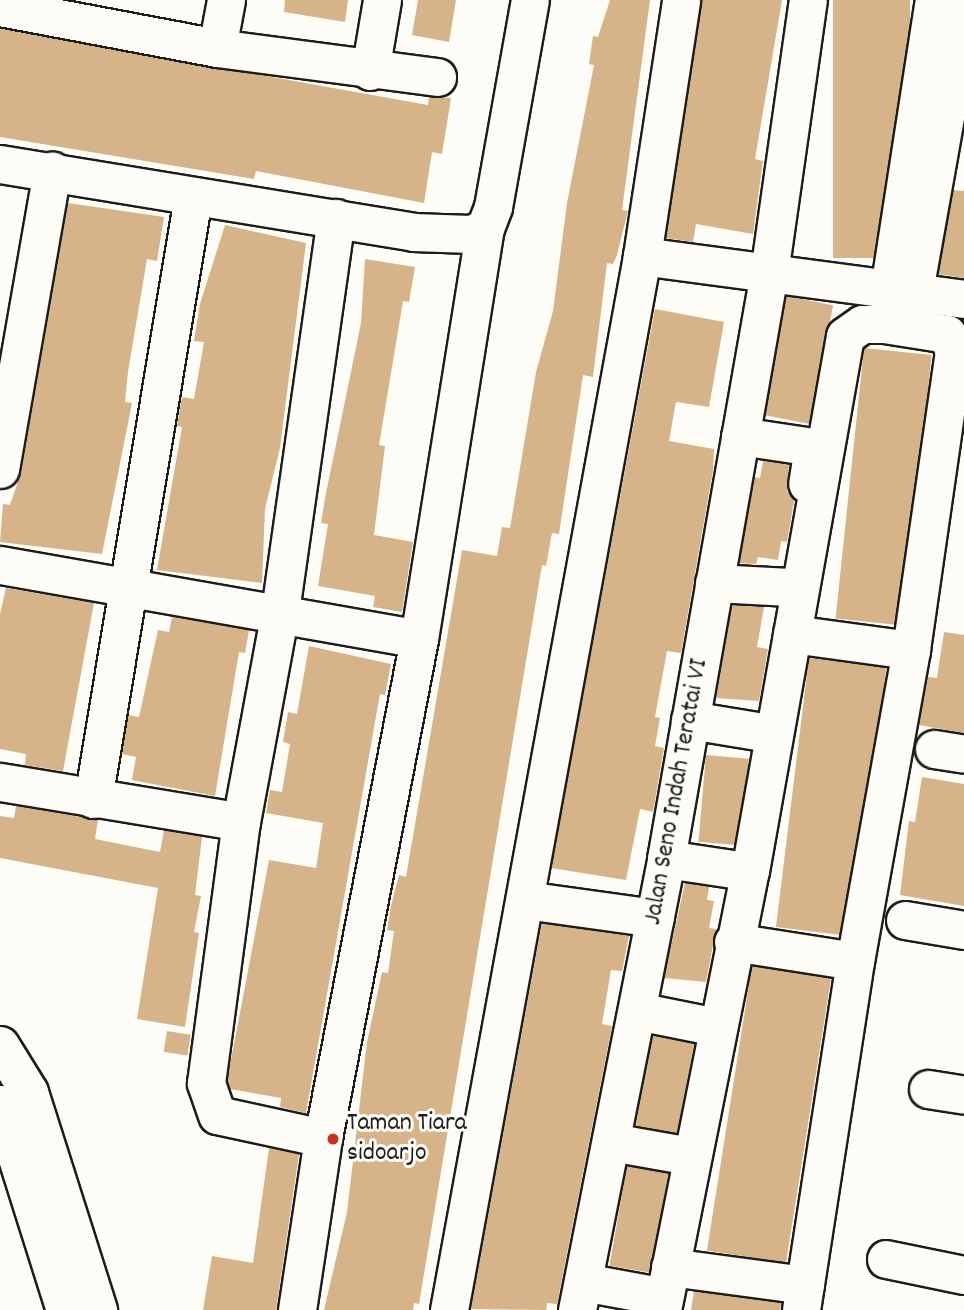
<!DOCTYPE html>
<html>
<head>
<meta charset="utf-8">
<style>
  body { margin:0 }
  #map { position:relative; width:964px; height:1310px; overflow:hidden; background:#fdfcf7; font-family:Dekko,sans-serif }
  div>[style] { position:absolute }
  .building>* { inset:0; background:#d7b389; transform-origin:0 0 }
  .roads { filter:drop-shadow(2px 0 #1c1c1c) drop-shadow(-2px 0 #1c1c1c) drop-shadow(0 2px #1c1c1c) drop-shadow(0 -2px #1c1c1c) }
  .minor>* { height:37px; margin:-18.5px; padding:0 18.5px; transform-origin:18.5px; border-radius:18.5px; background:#fdfcf7 }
  .dots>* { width:19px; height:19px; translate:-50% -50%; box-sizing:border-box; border:4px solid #fdfcf7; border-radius:50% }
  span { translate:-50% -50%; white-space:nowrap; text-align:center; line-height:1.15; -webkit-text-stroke:6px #fdfcf7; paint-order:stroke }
  .street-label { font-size:26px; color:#1c1c1c }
  .poi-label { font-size:26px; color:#1c1c1c }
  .left { translate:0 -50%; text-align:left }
</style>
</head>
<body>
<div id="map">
  <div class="building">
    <i style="clip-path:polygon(285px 0,348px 0,345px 22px,284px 12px)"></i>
    <i style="clip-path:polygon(418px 0,456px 0,449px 42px,412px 35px)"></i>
    <i style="clip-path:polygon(610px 0,650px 0,622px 210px,628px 211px,617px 255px,613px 264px,607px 263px,593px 377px,583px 375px,559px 534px,552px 533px,546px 566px,542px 565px,419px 1304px,414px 1303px,413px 1310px,324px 1310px,347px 1212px,367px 1042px,382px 972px,388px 973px,394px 931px,387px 930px,391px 906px,399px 875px,406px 877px,462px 550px,497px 556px,502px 527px,510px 528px,536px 372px,553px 311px,567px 203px,594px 65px,589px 64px,593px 36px,598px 37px)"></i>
    <i style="clip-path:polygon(702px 0,782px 0,755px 159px,763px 161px,753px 234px,696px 224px,693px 242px,666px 238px)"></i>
    <i style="left:833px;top:0;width:77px;height:258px"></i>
    <i style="clip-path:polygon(0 28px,428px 105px,429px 97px,451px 98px,442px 154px,432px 152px,424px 203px,256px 171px,254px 179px,0 137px)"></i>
    <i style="clip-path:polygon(953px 190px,964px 191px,964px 278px,938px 274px)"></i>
    <i style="clip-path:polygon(68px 203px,164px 217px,157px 261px,147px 259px,128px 372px,125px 402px,132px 403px,102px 554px,0 542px,3px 504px,10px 505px,21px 473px)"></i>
    <i style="clip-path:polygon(225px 225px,306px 243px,280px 448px,265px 509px,262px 583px,157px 570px,182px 427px,177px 426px,182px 397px,194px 399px,204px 342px,194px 341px,200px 304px)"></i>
    <i style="clip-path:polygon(365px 259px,415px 267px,409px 302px,403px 301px,379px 445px,385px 446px,374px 535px,413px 542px,402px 612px,373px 607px,375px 596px,318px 586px,328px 524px,321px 523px,325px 498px,361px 323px)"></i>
    <i style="left:786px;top:296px;width:48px;height:121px;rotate:11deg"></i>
    <i style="clip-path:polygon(655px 309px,724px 322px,709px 407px,676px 402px,669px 441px,714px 449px,713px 470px,681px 653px,667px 651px,655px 717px,660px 718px,655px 746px,664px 748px,653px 812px,640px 809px,626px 880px,551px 868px)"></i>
    <i style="left:864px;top:348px;width:68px;height:272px;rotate:6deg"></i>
    <i style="clip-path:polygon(763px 461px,789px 465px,787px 491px,794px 501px,787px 542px,781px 541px,778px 560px,758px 557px,756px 564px,739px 563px,754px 477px,760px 478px)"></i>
    <i style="clip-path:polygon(6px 588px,94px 603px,63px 771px,25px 765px,26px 754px,0 749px,0 614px)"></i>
    <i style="clip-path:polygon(732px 605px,764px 607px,757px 647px,768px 649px,759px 701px,716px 698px)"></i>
    <i style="clip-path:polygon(172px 617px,249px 630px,245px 653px,239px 652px,215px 796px,132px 780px,136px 757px,122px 754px,128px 715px,139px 717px,158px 630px,169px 632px)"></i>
    <i style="clip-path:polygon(944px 632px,964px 635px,964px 733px,919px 725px,928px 677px,937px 678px)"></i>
    <i style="clip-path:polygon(309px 646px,391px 664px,385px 695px,380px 694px,306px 1113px,280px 1107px,281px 1098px,230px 1089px,227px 1081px,269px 860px,316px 868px,323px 823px,266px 813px,270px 790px,282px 792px,290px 744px,283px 742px,288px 712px,297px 714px)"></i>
    <i style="left:809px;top:658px;width:78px;height:271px;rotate:7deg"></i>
    <i style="left:706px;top:755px;width:43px;height:87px;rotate:5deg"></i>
    <i style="clip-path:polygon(922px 777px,964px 784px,964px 906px,900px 895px,909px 821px,915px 822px)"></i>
    <i style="clip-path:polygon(16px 806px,98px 820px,95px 839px,160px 852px,164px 830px,202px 837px,195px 895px,201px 896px,194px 932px,199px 933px,185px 1027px,137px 1019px,158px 888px,0 858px,0 816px,14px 818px)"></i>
    <i style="clip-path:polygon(685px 883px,709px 887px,707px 900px,714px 901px,709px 928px,716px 929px,706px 982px,664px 978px)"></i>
    <i style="clip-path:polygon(542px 923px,629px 936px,622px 971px,611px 970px,602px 1024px,612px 1026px,557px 1304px,547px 1303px,546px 1310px,471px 1309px)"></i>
    <i style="left:752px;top:966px;width:80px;height:288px;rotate:9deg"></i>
    <i style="left:167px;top:1031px;width:24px;height:21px;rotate:9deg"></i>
    <i style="left:653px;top:1036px;width:42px;height:91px;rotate:11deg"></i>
    <i style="clip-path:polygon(269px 1148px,299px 1154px,276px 1310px,203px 1310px,212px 1256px,253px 1263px)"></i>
    <i style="left:627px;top:1166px;width:42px;height:101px;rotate:10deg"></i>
    <i style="clip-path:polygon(694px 1291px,781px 1303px,780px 1310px,691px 1310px)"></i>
  </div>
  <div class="roads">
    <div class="minor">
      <i style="left:0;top:7px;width:221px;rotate:10.7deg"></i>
      <i style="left:217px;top:48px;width:222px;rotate:7.5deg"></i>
      <i style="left:217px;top:48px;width:49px;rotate:-79.4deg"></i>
      <i style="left:370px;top:71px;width:72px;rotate:-80.4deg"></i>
      <i style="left:0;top:164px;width:419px;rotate:9.3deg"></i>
      <i style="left:413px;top:232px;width:58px;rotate:2deg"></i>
      <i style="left:471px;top:234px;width:15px;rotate:-23deg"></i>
      <i style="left:485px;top:228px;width:22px;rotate:-69deg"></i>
      <i style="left:493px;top:207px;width:210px;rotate:-79.9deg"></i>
      <i style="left:642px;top:256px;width:325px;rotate:7.6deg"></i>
      <i style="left:892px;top:270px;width:273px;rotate:-81.2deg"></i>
      <i style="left:909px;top:319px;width:315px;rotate:-79.9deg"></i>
      <i style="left:740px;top:436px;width:74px;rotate:8.6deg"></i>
      <i style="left:813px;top:447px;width:37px;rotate:99deg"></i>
      <i style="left:0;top:469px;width:303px;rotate:-80.1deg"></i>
      <i style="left:0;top:565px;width:425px;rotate:10deg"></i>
      <i style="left:714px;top:583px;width:76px;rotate:3deg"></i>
      <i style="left:792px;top:634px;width:120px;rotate:7.7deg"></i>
      <i style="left:690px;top:720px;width:74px;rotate:9.3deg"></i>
      <i style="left:934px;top:749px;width:30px;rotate:9deg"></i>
      <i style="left:0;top:782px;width:244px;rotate:9.4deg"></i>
      <i style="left:93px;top:799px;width:610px;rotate:-80.57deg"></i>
      <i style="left:666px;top:859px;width:74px;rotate:8.6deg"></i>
      <i style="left:525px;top:900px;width:131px;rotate:7.9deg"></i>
      <i style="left:905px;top:920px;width:60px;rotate:9.6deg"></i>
      <i style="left:733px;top:942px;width:123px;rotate:8.9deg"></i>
      <i style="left:637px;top:1011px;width:66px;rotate:11.3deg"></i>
      <i style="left:0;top:1045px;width:55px;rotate:58.3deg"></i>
      <i style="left:29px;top:1092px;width:229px;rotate:72.4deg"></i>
      <i style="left:928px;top:1089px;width:36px;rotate:9deg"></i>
      <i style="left:0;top:1104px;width:216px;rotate:72.5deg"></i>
      <i style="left:323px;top:1138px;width:108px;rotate:-167.8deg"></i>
      <i style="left:217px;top:1115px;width:34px;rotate:-109deg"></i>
      <i style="left:206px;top:1083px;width:263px;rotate:-82.4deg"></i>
      <i style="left:241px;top:822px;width:215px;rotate:-79.5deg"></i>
      <i style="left:280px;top:611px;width:397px;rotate:-81.9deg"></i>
      <i style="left:611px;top:1142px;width:69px;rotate:10deg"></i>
      <i style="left:886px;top:1259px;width:80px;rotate:11.6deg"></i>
      <i style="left:670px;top:1267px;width:136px;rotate:7.6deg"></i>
      <i style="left:583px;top:1282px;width:72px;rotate:10.4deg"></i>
      <i style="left:297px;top:1310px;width:174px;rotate:-81.4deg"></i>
      <i style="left:323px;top:1138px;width:508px;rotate:-79.11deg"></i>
      <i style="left:419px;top:639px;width:416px;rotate:-80.9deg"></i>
      <i style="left:449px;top:1310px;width:1072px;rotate:-79.62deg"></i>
      <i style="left:642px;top:256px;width:259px;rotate:-81.3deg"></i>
      <i style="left:577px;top:1310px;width:460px;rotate:-78.8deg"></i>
      <i style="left:666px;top:859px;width:595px;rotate:-80.03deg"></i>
      <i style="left:769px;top:273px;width:276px;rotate:-81.9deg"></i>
      <i style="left:662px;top:1310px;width:448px;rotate:-78.7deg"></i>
      <i style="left:750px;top:871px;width:543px;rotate:-79.93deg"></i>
      <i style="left:845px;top:336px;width:21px;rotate:-35deg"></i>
      <i style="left:862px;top:324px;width:22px"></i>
      <i style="left:884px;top:324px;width:64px;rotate:9deg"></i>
      <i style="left:947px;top:334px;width:18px;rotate:68deg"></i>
      <i style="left:954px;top:351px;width:302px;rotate:98.2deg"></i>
      <i style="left:911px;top:650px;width:316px;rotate:100.2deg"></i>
      <i style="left:855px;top:961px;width:353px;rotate:98.8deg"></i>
    </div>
  </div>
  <div class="dots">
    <i style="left:333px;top:1139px;background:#c8321e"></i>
  </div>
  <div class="street-label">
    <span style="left:677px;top:792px;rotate:-80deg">Jalan Seno Indah Teratai VI</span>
  </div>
  <div class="poi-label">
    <span class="left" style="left:347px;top:1139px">Taman Tiara<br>sidoarjo</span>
  </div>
</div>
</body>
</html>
